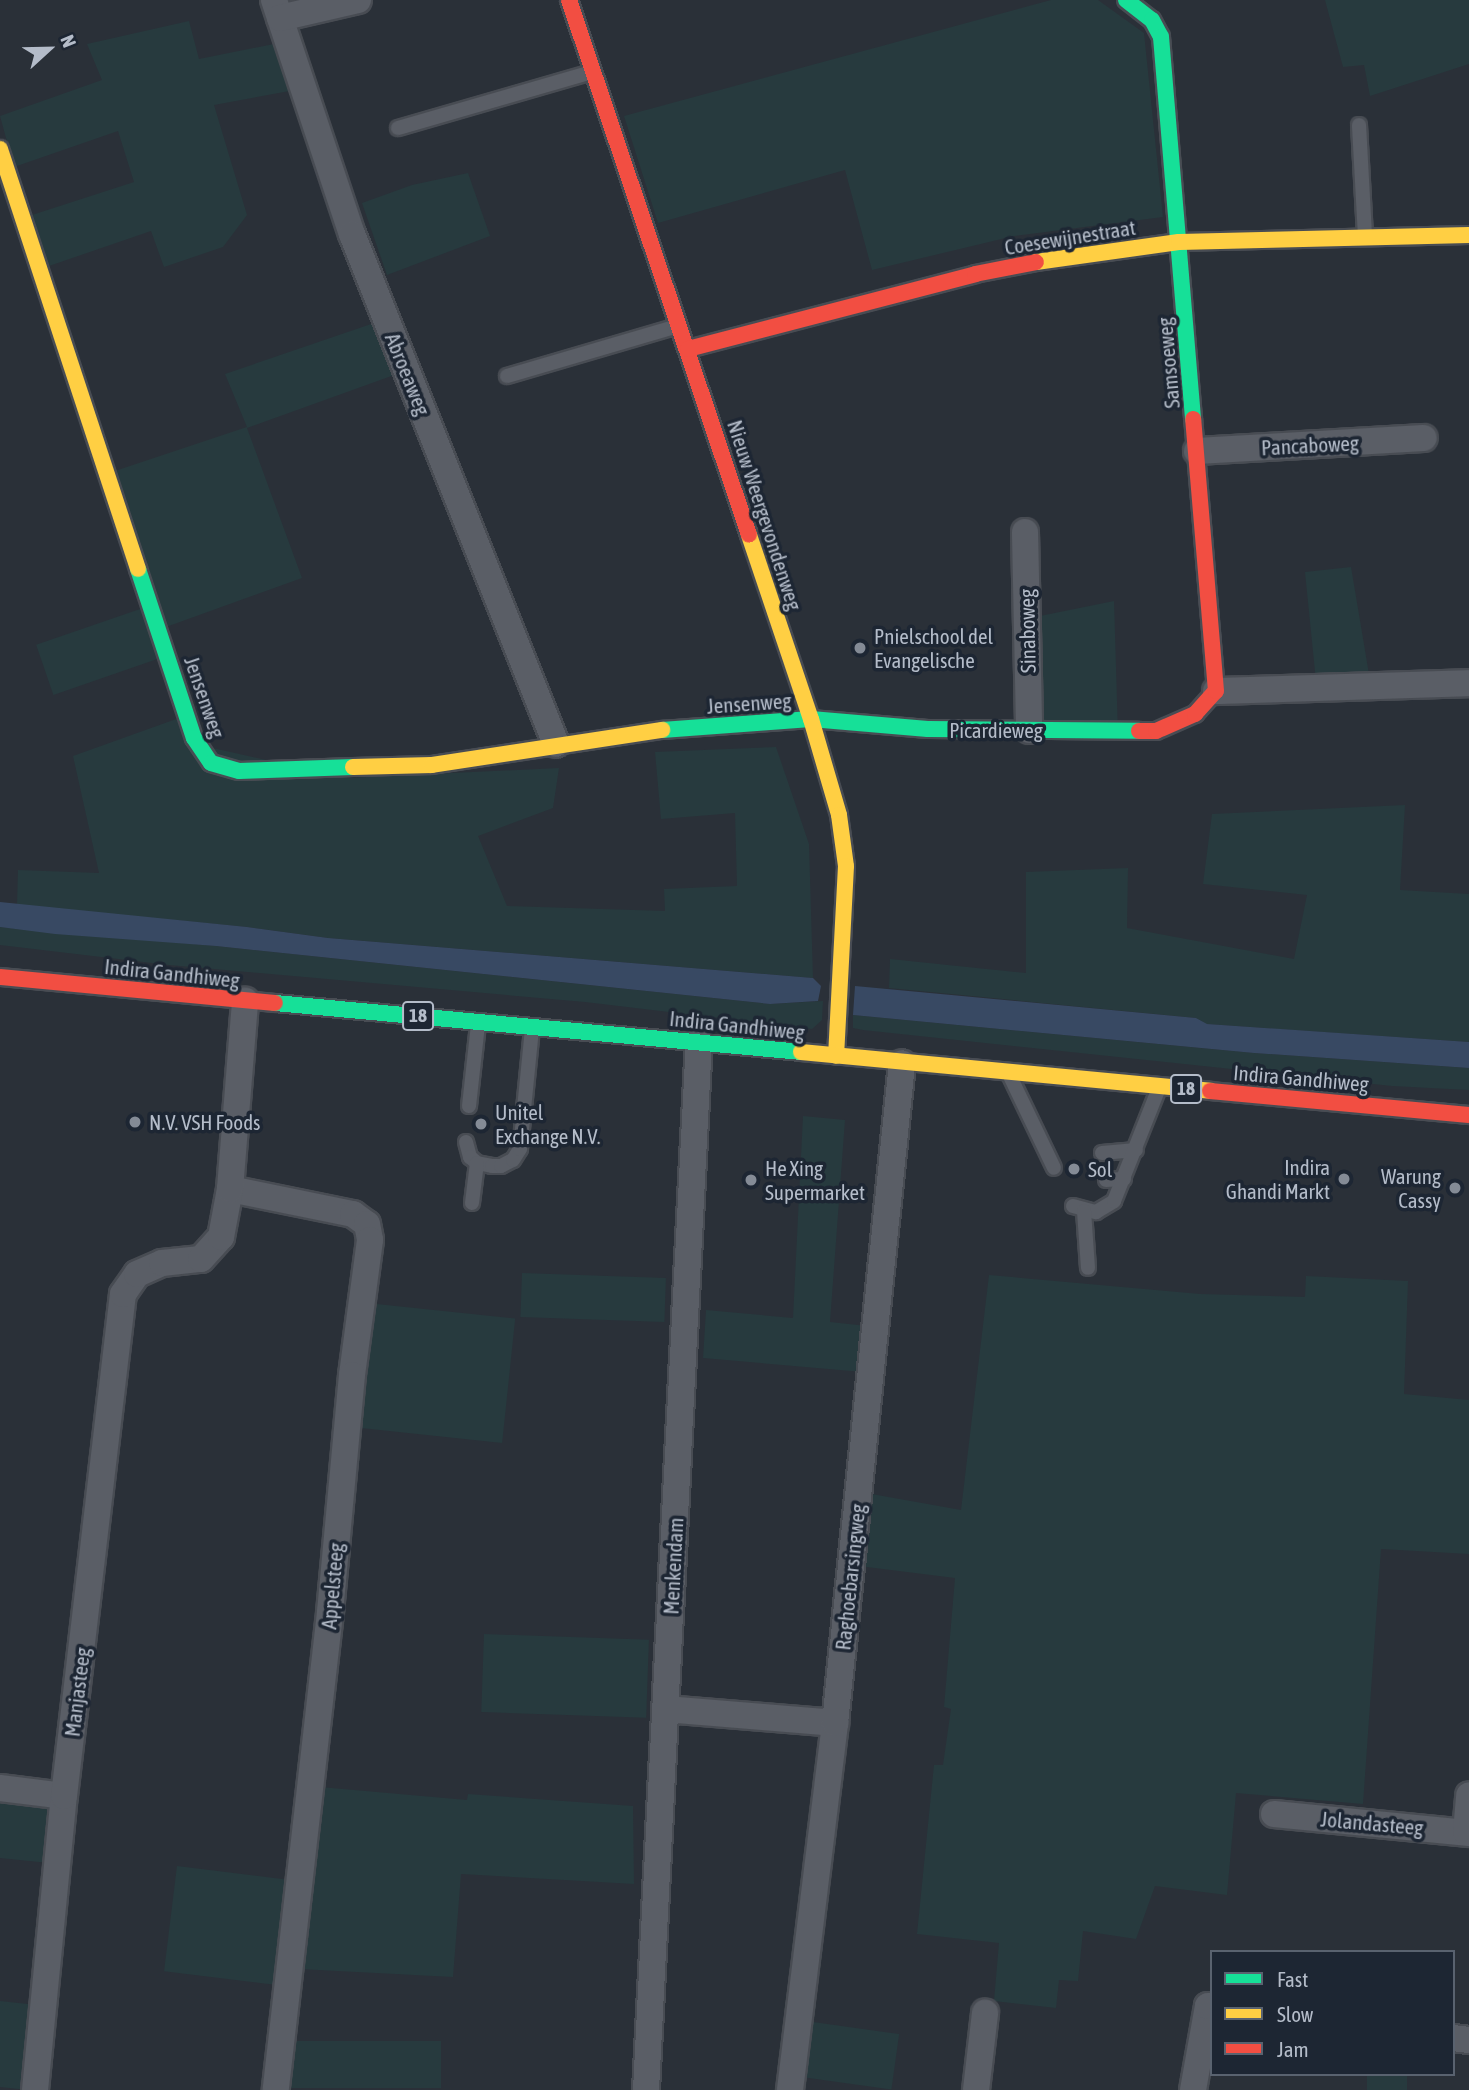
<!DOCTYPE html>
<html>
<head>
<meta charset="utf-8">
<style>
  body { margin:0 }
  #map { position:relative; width:1469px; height:2090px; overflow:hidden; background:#2a3038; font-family:"Asap Condensed",sans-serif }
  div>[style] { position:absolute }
  .green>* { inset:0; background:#273a3e; transform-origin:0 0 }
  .water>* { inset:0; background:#384963 }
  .roads { filter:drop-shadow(2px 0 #484c53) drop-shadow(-2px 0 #484c53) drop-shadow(0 2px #484c53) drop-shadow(0 -2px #484c53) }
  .lane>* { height:14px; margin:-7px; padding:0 7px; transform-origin:7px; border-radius:7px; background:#5a5e66 }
  .street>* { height:26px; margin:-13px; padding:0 13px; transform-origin:13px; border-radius:13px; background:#5a5e66 }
  .fast>* { height:16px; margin:-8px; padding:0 8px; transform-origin:8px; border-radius:8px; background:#16e098 }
  .slow>* { height:16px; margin:-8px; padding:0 8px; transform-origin:8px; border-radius:8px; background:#ffcf43 }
  .jam>* { height:16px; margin:-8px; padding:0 8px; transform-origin:8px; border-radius:8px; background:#f24e42 }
  .dots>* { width:19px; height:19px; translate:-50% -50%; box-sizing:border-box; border:4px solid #1d2633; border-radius:50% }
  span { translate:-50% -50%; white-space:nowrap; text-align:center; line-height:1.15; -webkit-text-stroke:7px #1d2633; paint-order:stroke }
  .shield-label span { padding:2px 5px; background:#1d2633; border:2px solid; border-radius:5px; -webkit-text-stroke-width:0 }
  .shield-label { font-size:19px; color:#b4bcc9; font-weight:700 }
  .street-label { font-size:21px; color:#b4bcc9 }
  .poi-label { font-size:21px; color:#b4bcc9 }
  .left { translate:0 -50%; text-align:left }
  .right { translate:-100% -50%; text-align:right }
  .legend { position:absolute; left:1210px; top:1950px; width:245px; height:126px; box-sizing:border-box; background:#1d2633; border:2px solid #59626f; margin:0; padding:9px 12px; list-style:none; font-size:21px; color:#b4bcc9 }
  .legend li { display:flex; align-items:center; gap:14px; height:35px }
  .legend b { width:35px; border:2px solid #59626f }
  .north { position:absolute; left:14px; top:14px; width:70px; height:70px; -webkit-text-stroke:5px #1d2633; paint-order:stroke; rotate:68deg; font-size:19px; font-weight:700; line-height:28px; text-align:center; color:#b4bcc9 }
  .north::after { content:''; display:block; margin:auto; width:24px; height:32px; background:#b4bcc9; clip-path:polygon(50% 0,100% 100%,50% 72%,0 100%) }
</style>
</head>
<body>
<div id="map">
  <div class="green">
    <i style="clip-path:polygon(1051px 0,1098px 0,1144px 33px,1163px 217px,1014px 236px,872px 270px,845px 170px,658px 223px,624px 116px)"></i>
    <i style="clip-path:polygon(1325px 0,1469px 0,1469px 64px,1370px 96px,1364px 65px,1343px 67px)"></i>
    <i style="clip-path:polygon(189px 21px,199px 59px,279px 43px,295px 90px,214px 105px,247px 215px,223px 247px,164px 267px,151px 231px,49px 266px,32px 215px,134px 182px,118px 131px,14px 167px,0 116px,102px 80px,87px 44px)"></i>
    <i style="clip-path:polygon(468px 173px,490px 236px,387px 275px,362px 203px,412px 185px)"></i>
    <i style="clip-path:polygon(377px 322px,397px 374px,247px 428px,302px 578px,166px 627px,115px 471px,247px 427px,225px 374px)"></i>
    <i style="clip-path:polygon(1351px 567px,1371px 686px,1317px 691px,1305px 572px)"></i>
    <i style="clip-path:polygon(1114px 601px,1118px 735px,1041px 734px,1035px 617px)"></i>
    <i style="left:143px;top:608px;width:53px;height:113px;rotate:71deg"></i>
    <i style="clip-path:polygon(179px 718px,186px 742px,346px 778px,559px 768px,553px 808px,478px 836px,507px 906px,665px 911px,664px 889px,737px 886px,735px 813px,661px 819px,655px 752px,776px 747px,809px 844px,813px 978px,328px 938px,247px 927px,17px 905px,18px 870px,99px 873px,73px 756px)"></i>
    <i style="clip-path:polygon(1405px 805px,1400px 890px,1469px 894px,1469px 1042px,1206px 1024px,1196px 1018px,889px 988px,890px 959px,1026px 973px,1026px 872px,1128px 868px,1127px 928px,1294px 959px,1307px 895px,1203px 884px,1212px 814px)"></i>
    <i style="clip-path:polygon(0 927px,216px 946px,770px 1004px,823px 1001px,822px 1020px,812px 1029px,585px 1002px,169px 965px,0 945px)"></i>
    <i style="clip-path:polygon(853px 1015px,1254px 1053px,1469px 1068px,1469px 1090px,1392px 1086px,863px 1030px,853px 1028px)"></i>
    <i style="clip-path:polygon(803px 1116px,845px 1120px,830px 1322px,867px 1326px,863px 1372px,703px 1358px,706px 1310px,793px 1318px)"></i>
    <i style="left:522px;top:1273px;width:144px;height:44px;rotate:2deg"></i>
    <i style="clip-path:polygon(989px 1275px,1200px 1294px,1305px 1297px,1306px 1276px,1408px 1281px,1404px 1394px,1469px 1400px,1469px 1554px,1381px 1549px,1363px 1804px,1236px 1793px,1227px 1895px,1155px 1886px,1136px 1939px,1083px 1931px,1078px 1981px,1059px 1980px,1056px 2008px,994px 2001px,999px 1943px,917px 1934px,934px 1765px,943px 1765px,951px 1709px,944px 1707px,955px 1578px,859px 1566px,866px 1493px,961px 1510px)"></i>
    <i style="left:367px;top:1303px;width:149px;height:125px;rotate:6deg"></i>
    <i style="left:484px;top:1634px;width:165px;height:78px;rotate:2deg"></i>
    <i style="clip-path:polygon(320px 1787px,467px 1800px,468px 1794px,633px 1806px,634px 1884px,461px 1874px,453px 1977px,299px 1969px)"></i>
    <i style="clip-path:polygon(0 1797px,52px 1805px,49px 1863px,0 1858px)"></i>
    <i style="left:177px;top:1866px;width:116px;height:106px;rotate:7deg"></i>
    <i style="clip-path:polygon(0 2001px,37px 2005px,28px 2090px,0 2087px)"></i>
    <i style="left:813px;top:2022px;width:87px;height:56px;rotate:8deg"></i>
    <i style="left:287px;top:2041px;width:154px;height:47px"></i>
    <i style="left:1367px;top:2074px;width:40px;height:16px"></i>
  </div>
  <div class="water">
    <i style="clip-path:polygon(0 902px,247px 927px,328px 938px,813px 978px,821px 986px,818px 1001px,770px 1004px,216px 946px,55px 934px,0 927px)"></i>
    <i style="clip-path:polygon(855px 986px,1196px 1018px,1207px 1024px,1469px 1042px,1469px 1068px,1254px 1053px,853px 1015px)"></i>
  </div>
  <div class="roads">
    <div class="lane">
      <i style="left:1359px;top:125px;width:111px;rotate:86.9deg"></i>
      <i style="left:398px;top:128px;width:202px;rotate:-16.1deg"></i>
      <i style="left:507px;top:376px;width:178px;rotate:-16.3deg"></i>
      <i style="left:1009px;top:1074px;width:104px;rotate:64.4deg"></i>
      <i style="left:469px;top:1106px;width:82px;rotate:-83.7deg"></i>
      <i style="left:466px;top:1142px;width:16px;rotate:75deg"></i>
      <i style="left:470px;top:1157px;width:9px;rotate:41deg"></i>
      <i style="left:477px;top:1163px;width:15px;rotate:11deg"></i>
      <i style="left:492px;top:1166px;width:9px"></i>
      <i style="left:501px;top:1166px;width:13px;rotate:-27deg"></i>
      <i style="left:513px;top:1160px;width:13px;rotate:-58deg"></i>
      <i style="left:520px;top:1149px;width:122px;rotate:-84.3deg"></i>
      <i style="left:1102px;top:1153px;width:34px;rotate:-5deg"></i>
      <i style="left:1106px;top:1180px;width:18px;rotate:-3deg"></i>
      <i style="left:472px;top:1203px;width:40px;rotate:-82.9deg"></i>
      <i style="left:1073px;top:1206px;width:24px;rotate:15deg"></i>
      <i style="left:1096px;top:1212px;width:21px;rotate:-31deg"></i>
      <i style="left:1114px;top:1201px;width:122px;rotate:-68.3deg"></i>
      <i style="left:1084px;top:1211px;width:57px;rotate:86deg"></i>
    </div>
    <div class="street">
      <i style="left:274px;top:0;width:247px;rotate:71.6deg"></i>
      <i style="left:352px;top:234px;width:549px;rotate:68.2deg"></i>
      <i style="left:280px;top:18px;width:80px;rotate:-13deg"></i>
      <i style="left:1197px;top:451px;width:227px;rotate:-3.3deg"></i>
      <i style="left:1025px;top:532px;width:198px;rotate:88.8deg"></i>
      <i style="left:1216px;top:691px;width:253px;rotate:-1.8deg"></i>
      <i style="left:230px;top:1189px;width:126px;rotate:11.5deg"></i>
      <i style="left:353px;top:1214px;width:17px;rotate:36deg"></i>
      <i style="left:367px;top:1224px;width:16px;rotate:79deg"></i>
      <i style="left:370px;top:1240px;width:136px;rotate:97.6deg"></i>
      <i style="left:352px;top:1375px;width:239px;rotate:95.3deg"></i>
      <i style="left:330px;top:1613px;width:480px;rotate:96.5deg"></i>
      <i style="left:666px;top:1709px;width:170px;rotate:4.7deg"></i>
      <i style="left:0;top:1788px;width:64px;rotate:7.1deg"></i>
      <i style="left:1274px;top:1814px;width:196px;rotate:5.6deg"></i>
      <i style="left:1466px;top:1832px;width:37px;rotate:-85deg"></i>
      <i style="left:1453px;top:2038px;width:16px;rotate:7deg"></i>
      <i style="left:35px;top:2090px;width:295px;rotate:-84.4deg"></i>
      <i style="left:64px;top:1796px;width:505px;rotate:-83.3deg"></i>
      <i style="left:123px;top:1294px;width:24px;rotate:-55deg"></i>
      <i style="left:137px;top:1274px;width:27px;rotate:-24deg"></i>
      <i style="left:162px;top:1263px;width:39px;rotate:-6deg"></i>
      <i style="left:201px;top:1259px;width:30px;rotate:-48deg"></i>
      <i style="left:221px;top:1237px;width:49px;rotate:-79.4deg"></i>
      <i style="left:230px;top:1189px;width:189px;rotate:-85.4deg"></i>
      <i style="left:646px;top:2090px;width:1050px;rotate:-87.11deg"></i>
      <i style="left:790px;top:2090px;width:370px;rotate:-83deg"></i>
      <i style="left:835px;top:1723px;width:663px;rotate:-84.2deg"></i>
      <i style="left:976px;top:2090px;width:78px;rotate:-83.3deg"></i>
      <i style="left:1193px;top:2090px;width:85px;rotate:-79.9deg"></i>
      <i style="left:1208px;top:2006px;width:4px"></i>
    </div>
    <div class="fast">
      <i style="left:1126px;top:0;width:33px;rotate:38deg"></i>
      <i style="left:1152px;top:20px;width:19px;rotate:62deg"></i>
      <i style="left:1161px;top:37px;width:383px;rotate:85.2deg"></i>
      <i style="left:138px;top:569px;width:178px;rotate:71.7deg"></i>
      <i style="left:194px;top:738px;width:30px;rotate:56deg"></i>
      <i style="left:211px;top:763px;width:29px;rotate:16deg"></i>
      <i style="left:239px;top:771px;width:114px;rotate:-2deg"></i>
      <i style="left:662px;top:730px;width:149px;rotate:-4.2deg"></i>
      <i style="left:811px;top:719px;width:117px;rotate:4.9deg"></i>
      <i style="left:928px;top:729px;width:211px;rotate:0.5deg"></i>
      <i style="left:275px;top:1003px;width:528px;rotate:5.32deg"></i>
    </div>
    <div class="slow">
      <i style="left:0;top:149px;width:442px;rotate:71.8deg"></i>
      <i style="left:1036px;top:262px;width:144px;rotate:-8deg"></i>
      <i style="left:1179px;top:242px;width:290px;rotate:-1.4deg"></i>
      <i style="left:749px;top:535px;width:194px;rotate:71.4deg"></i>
      <i style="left:811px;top:719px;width:100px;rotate:73.7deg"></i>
      <i style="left:839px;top:815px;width:51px;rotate:82.2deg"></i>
      <i style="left:846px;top:866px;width:190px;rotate:93deg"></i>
      <i style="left:353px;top:767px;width:79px;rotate:-1.5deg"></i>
      <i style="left:432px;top:765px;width:233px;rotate:-8.7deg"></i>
      <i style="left:801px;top:1052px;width:411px;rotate:5.4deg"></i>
    </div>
    <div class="jam">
      <i style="left:569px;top:0;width:564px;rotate:71.4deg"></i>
      <i style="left:688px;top:349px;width:297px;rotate:-14.6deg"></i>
      <i style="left:975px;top:274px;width:62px;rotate:-11.1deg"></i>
      <i style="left:1139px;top:731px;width:17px"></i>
      <i style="left:1156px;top:731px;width:43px;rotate:-23.6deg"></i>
      <i style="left:1195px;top:714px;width:31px;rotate:-48deg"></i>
      <i style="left:1216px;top:691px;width:273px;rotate:-94.8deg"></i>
      <i style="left:0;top:977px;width:276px;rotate:5.4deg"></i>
      <i style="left:1210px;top:1091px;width:260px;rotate:5.3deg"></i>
    </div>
  </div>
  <div class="dots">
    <i style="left:860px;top:648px;background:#848b96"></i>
    <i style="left:135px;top:1122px;background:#848b96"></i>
    <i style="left:481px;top:1124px;background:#848b96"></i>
    <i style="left:1074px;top:1169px;background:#848b96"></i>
    <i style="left:1344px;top:1179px;background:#848b96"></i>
    <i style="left:751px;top:1180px;background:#848b96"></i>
    <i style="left:1455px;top:1188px;background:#848b96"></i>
  </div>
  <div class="shield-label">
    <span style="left:418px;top:1016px">18</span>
    <span style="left:1186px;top:1089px">18</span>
  </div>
  <div class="street-label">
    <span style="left:1070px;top:237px;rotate:-9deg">Coesewijnestraat</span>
    <span style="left:1168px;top:363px;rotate:-95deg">Samsoeweg</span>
    <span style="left:408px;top:374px;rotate:68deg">Abroeaweg</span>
    <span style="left:1310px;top:445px;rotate:-3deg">Pancaboweg</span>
    <span style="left:765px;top:515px;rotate:72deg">Nieuw Weergevondenweg</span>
    <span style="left:1027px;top:631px;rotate:-91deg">Sinaboweg</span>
    <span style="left:205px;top:697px;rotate:71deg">Jensenweg</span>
    <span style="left:749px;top:703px;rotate:-4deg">Jensenweg</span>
    <span style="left:996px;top:730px">Picardieweg</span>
    <span style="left:172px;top:973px;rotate:6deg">Indira Gandhiweg</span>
    <span style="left:737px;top:1025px;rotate:6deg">Indira Gandhiweg</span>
    <span style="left:1301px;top:1078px;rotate:5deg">Indira Gandhiweg</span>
    <span style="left:673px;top:1566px;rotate:-87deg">Menkendam</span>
    <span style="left:850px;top:1577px;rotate:-84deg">Raghoebarsingweg</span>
    <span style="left:332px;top:1586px;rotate:-85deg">Appelsteeg</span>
    <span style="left:77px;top:1692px;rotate:-83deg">Manjasteeg</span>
    <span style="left:1372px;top:1823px;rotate:5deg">Jolandasteeg</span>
  </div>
  <div class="poi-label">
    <span class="left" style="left:874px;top:648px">Pnielschool del<br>Evangelische</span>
    <span class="left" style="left:495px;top:1124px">Unitel<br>Exchange N.V.</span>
    <span class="left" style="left:149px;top:1122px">N.V. VSH Foods</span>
    <span class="right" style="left:1330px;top:1179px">Indira<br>Ghandi Markt</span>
    <span class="left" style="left:765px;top:1180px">He Xing<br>Supermarket</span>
    <span class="left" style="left:1088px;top:1169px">Sol</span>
    <span class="right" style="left:1441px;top:1188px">Warung<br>Cassy</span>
  </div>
  <ul class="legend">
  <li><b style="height:9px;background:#16e098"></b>Fast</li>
  <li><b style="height:9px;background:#ffcf43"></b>Slow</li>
  <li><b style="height:9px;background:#f24e42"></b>Jam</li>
  </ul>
  <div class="north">N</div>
</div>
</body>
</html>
